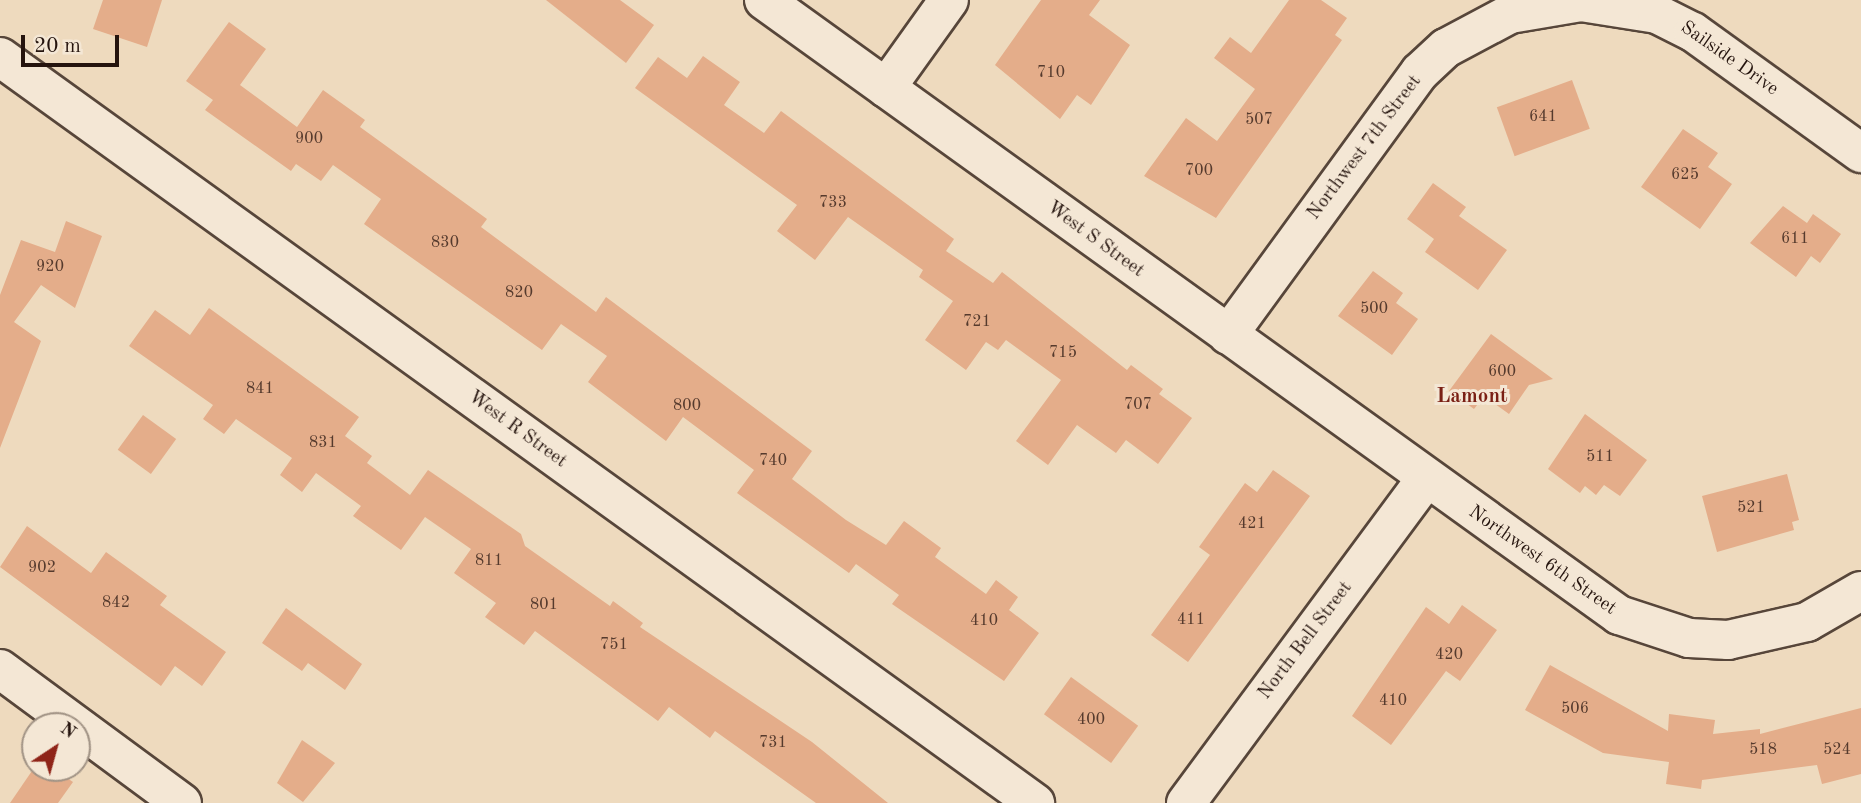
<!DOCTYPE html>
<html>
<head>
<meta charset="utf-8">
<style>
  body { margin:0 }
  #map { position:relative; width:1861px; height:803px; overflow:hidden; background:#eedabe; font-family:"Old Standard TT",serif }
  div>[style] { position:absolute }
  .building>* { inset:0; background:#e4ad8a; transform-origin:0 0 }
  .roads { filter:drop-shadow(2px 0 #57463a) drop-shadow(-2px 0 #57463a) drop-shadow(0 2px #57463a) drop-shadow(0 -2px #57463a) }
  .minor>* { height:38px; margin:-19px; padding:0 19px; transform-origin:19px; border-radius:19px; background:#f4e7d5 }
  span { translate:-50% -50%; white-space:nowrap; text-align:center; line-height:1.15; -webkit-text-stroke:6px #f4e7d5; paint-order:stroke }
  .number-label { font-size:16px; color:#553a2d }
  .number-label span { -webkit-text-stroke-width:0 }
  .street-label { font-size:19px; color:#25140e }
  .neighbourhood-label { font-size:21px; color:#7a1f14; font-weight:700 }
  .north { position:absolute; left:21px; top:712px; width:70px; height:70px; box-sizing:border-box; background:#f4e7d5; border:2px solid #a19385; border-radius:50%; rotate:36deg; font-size:19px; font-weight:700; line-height:28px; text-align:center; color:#25140e }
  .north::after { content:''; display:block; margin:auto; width:24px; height:32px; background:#8f2418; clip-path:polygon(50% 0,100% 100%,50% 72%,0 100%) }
  .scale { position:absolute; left:21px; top:35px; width:98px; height:32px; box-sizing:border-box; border:4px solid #25140e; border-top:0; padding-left:9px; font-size:21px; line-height:24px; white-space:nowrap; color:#25140e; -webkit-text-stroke:5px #f4e7d5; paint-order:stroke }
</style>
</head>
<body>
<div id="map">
  <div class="building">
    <i style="clip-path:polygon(103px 0,162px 0,147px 47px,93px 29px)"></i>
    <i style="clip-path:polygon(546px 0,620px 0,654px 25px,626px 63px)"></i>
    <i style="clip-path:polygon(1041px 0,1100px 0,1089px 15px,1130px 45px,1091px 105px,1077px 95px,1060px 119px,995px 65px)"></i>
    <i style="clip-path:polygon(1289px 0,1321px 0,1347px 18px,1335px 35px,1342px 40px,1216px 218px,1144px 176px,1186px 118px,1217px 141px,1255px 89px,1214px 58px,1230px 37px,1251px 53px)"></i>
    <i style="clip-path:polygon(229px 22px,266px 49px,240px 85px,297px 127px,323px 90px,365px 120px,360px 127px,487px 219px,481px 227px,596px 312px,606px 297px,812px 451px,792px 479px,846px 520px,886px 545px,904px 521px,941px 548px,935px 557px,986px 594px,996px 580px,1018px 597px,1009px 610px,1039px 633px,1004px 681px,892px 604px,899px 595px,856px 564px,849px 573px,737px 493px,754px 470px,683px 417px,666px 441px,588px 382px,607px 356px,561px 324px,542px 350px,364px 224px,381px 199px,333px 165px,321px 181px,296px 164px,291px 171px,205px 110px,213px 100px,186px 81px)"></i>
    <i style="clip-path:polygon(703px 56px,740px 82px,724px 105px,764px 133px,781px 111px,954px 239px,946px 251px,993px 283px,1002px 272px,1127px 370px,1131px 365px,1163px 389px,1159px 394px,1192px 418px,1158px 464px,1126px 440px,1116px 453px,1077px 425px,1048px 465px,1016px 441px,1061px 380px,1006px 340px,998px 350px,986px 342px,966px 370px,925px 340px,953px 301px,919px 277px,923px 270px,848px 217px,815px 260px,777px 231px,797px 205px,635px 88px,658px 57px,687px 78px)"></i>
    <i style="left:1572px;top:80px;width:52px;height:80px;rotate:70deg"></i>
    <i style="clip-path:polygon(1683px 129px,1718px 153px,1708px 167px,1732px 184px,1700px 229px,1641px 187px)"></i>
    <i style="clip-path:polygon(1433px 183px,1466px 207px,1459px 216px,1507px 250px,1478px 290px,1425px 252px,1434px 239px,1407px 219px)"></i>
    <i style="clip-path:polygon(1783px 206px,1807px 223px,1813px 214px,1841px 234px,1820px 263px,1811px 256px,1796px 277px,1750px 243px)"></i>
    <i style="clip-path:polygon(66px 221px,102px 236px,75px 308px,41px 285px,14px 322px,41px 341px,0 448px,0 295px,21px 240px,55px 252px)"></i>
    <i style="clip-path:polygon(1373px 271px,1403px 293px,1396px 303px,1418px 319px,1392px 355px,1338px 316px)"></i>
    <i style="clip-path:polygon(209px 308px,359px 417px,345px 436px,372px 456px,367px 463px,410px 495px,428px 470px,521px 534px,525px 546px,610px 606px,613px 601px,643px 623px,640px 627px,812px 742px,888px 803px,816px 803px,715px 731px,710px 738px,669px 707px,658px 721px,535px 631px,524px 645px,485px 617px,496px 603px,454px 573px,471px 549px,425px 517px,401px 550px,353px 516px,361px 506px,316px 473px,302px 492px,280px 475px,292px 458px,236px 419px,224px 434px,203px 419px,213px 405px,129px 346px,155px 310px,190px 335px)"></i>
    <i style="clip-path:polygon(1491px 334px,1553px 379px,1529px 385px,1509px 414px,1484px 396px,1474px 409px,1449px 391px)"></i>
    <i style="clip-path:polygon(1585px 414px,1647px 460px,1620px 496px,1604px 485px,1596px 495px,1585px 486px,1580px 493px,1548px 469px)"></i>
    <i style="left:143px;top:415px;width:41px;height:43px;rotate:36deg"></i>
    <i style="clip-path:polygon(1273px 470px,1310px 496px,1188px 662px,1151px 635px,1210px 555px,1199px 547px,1245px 483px,1257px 492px)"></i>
    <i style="clip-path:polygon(1787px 474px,1799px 520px,1792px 522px,1794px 530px,1717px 552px,1702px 496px)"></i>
    <i style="clip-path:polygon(27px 526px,91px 573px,106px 552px,167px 596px,160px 605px,226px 652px,202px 686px,175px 666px,161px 686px,0 567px)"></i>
    <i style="clip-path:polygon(1462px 605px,1497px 630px,1460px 681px,1446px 671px,1391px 745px,1352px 716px,1426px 607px,1449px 624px)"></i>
    <i style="clip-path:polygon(286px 608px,362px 664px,345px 690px,308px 663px,302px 671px,262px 643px)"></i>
    <i style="clip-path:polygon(1550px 665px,1668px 731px,1669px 714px,1715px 720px,1713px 734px,1760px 729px,1760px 734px,1861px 708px,1861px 774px,1822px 784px,1817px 765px,1702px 780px,1701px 789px,1666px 784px,1669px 762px,1603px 753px,1525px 710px)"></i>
    <i style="left:1071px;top:677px;width:83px;height:46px;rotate:36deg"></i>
    <i style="clip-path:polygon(302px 740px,335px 763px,303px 802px,277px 783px)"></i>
    <i style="clip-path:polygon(34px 768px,52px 768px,73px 782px,58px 803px,10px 803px)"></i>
  </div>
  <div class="roads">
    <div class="minor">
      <i style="left:764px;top:0;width:1053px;rotate:35.73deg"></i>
      <i style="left:1619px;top:615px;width:74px;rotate:18.2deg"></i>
      <i style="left:1689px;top:638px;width:39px;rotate:3deg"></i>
      <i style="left:1728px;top:640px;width:81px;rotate:-12.8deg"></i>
      <i style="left:1807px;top:622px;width:62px;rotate:-29.9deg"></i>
      <i style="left:0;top:57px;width:1276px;rotate:35.78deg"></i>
      <i style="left:886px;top:88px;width:108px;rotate:-54.4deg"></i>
      <i style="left:1228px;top:335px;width:326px;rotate:-53.9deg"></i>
      <i style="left:1420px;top:72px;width:35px;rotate:-43deg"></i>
      <i style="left:1446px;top:48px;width:72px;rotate:-28deg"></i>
      <i style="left:1510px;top:14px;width:72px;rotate:-9.6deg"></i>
      <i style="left:1581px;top:2px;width:77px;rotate:9deg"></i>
      <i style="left:1657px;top:14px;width:40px;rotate:26.6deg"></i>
      <i style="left:1693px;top:32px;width:207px;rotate:35.8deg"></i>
      <i style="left:0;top:669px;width:226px;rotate:36.4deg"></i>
      <i style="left:1186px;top:803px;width:403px;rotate:-53.5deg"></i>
    </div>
  </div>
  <div class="number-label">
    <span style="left:1051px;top:73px">710</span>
    <span style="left:1543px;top:117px">641</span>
    <span style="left:1259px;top:120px">507</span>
    <span style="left:309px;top:139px">900</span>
    <span style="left:1199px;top:171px">700</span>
    <span style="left:1685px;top:175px">625</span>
    <span style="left:833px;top:203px">733</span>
    <span style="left:1795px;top:239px">611</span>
    <span style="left:445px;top:243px">830</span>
    <span style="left:50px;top:267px">920</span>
    <span style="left:519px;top:293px">820</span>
    <span style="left:1374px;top:309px">500</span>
    <span style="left:977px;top:322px">721</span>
    <span style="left:1063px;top:353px">715</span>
    <span style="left:1502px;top:372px">600</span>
    <span style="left:260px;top:389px">841</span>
    <span style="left:1138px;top:405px">707</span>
    <span style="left:687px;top:406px">800</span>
    <span style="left:323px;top:443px">831</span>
    <span style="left:1600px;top:457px">511</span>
    <span style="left:773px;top:461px">740</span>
    <span style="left:1751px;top:508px">521</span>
    <span style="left:1252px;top:524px">421</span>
    <span style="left:489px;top:561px">811</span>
    <span style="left:42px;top:568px">902</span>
    <span style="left:116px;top:603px">842</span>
    <span style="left:544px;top:605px">801</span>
    <span style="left:1191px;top:620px">411</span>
    <span style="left:984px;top:621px">410</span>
    <span style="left:614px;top:645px">751</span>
    <span style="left:1449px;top:655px">420</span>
    <span style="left:1393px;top:701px">410</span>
    <span style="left:1575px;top:709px">506</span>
    <span style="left:1091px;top:720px">400</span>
    <span style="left:773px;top:743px">731</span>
    <span style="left:1763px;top:750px">518</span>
    <span style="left:1837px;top:750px">524</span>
  </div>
  <div class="street-label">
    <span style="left:1729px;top:59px;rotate:35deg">Sailside Drive</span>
    <span style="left:1365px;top:148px;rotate:-53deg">Northwest 7th Street</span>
    <span style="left:1095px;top:240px;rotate:36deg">West S Street</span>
    <span style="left:517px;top:430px;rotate:36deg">West R Street</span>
    <span style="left:1542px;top:561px;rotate:35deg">Northwest 6th Street</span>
    <span style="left:1306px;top:641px;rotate:-53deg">North Bell Street</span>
  </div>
  <div class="neighbourhood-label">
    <span style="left:1472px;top:397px">Lamont</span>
  </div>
  <div class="north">N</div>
  <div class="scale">20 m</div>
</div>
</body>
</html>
